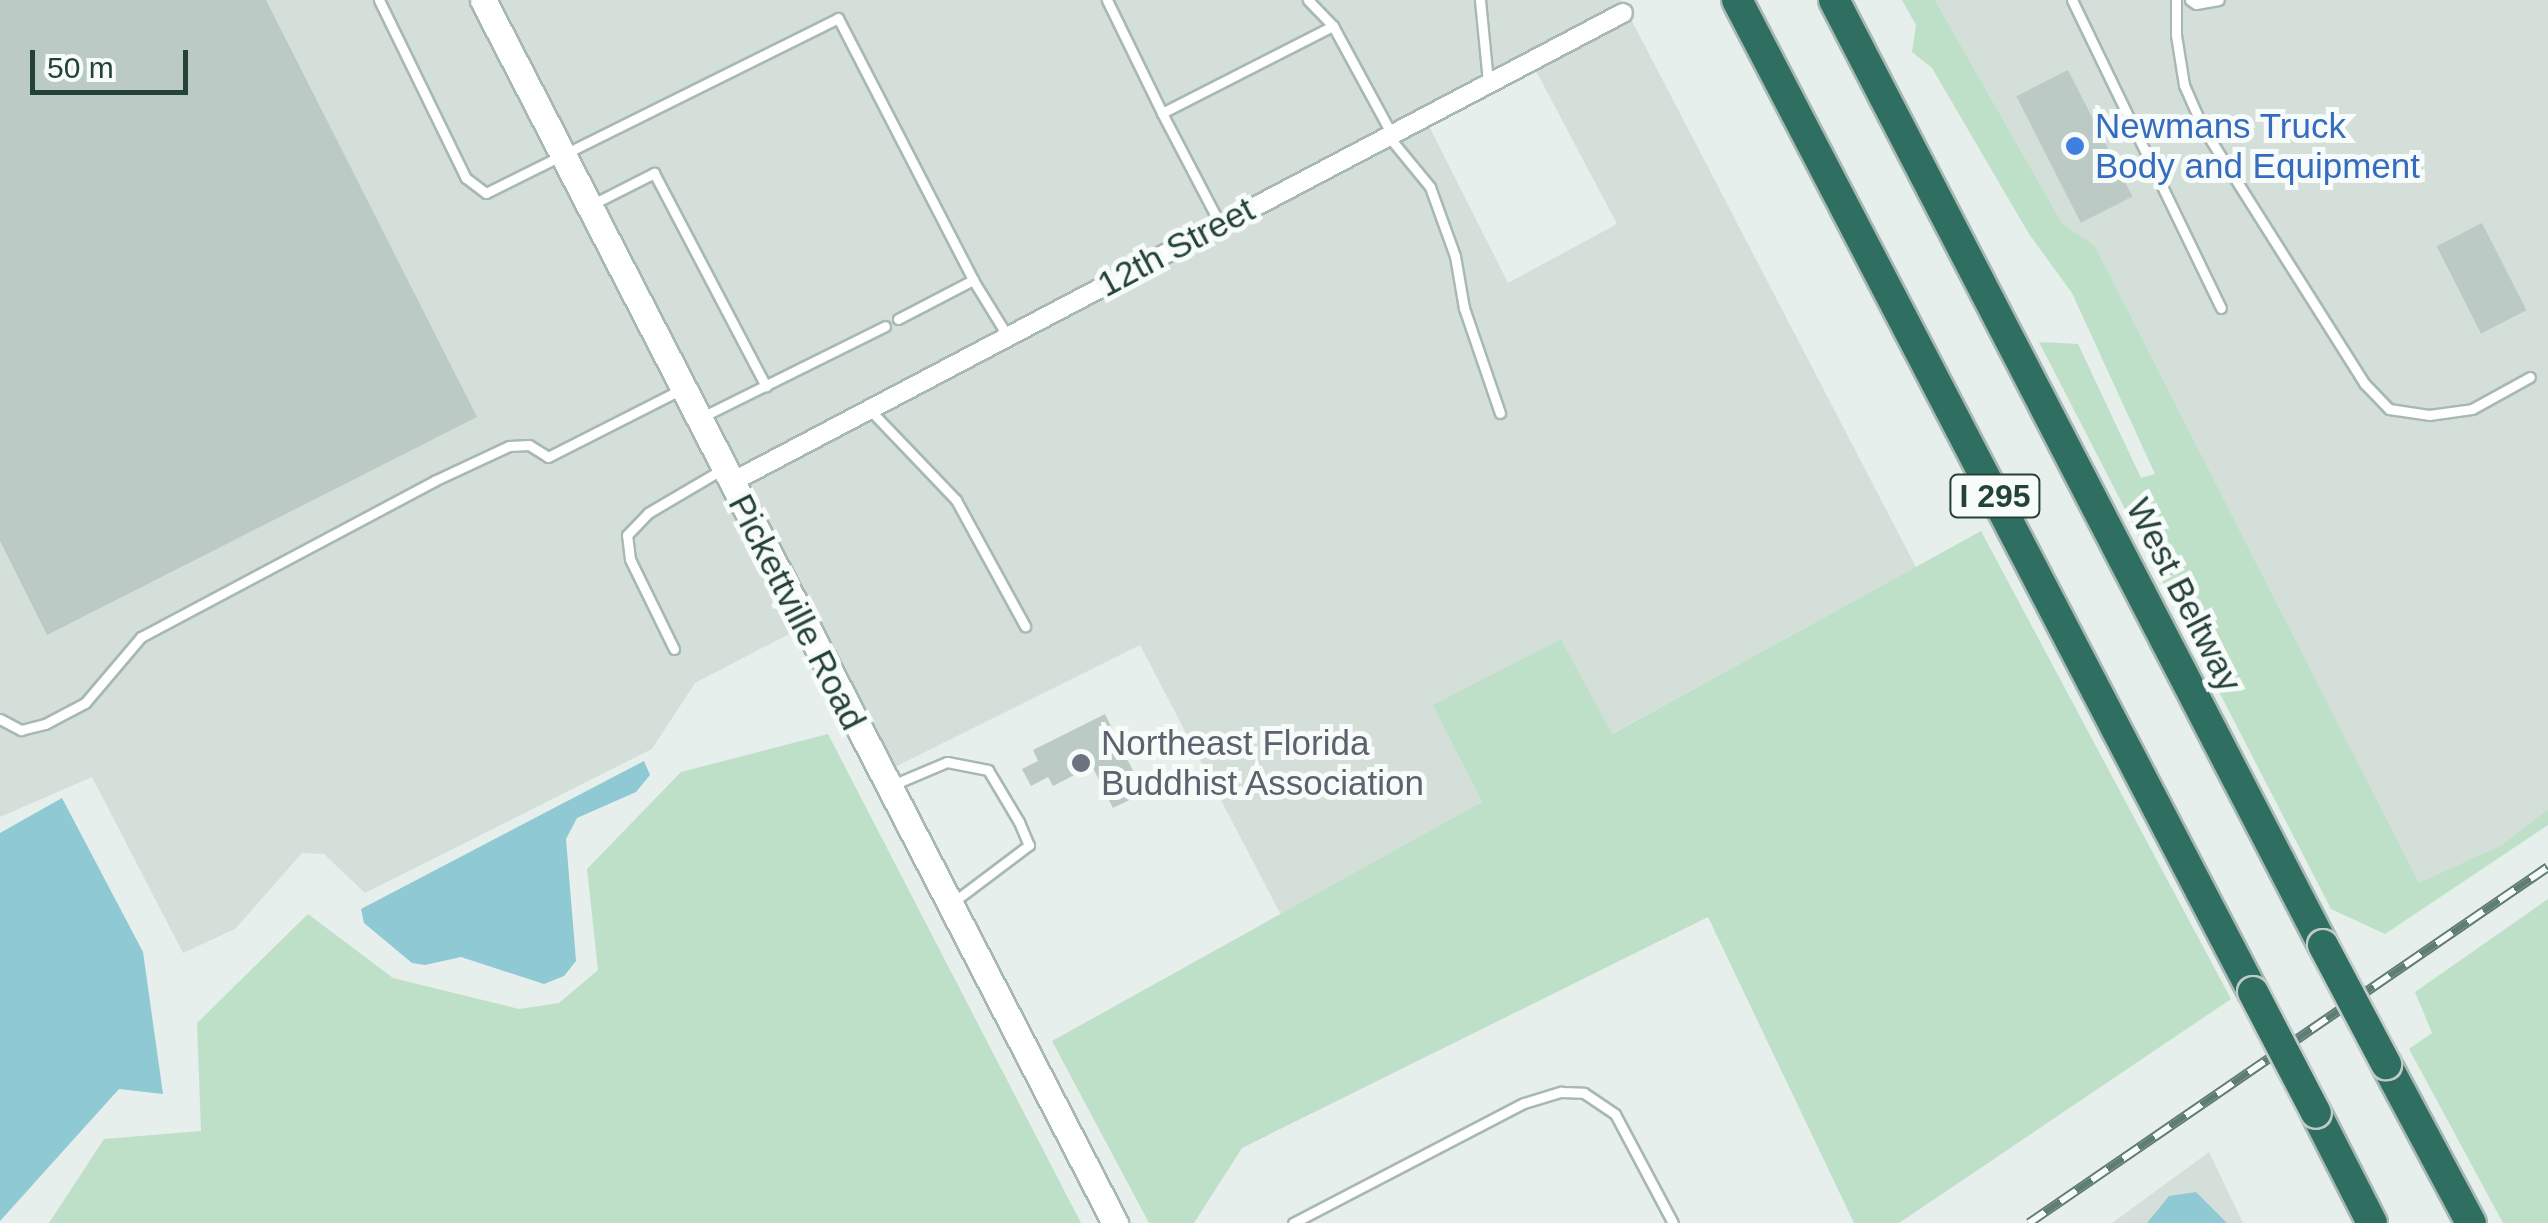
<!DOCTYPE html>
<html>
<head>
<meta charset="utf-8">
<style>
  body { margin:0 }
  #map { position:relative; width:2548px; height:1223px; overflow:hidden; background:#e6efeb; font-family:Arial,sans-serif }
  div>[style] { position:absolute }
  .built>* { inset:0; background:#d4dfda }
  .green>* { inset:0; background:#bfe0c8 }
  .water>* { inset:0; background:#8ec9d4 }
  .building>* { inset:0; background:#bbcac4; transform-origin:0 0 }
  .roads { filter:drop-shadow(2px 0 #a8b8b2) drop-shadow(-2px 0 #a8b8b2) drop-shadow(0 2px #a8b8b2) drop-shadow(0 -2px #a8b8b2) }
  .lane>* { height:9px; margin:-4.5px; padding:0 4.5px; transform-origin:4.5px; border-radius:4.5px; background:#fff }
  .street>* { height:18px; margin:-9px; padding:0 9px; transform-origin:9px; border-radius:9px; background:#fff }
  .secondary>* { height:25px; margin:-12.5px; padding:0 12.5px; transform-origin:12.5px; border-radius:12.5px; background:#fff }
  .highway>* { height:30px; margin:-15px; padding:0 15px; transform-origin:15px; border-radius:15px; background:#2f6f62 }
  .rail>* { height:10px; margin-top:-5px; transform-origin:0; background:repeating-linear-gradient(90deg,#f7fbf9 0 19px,#5f7d75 0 38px); box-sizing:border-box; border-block:2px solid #5f7d75 }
  .bridges { filter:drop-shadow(2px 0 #c2cac8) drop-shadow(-2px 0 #c2cac8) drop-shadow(0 2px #c2cac8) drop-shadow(0 -2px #c2cac8) }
  .highway-bridge>* { height:30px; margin:-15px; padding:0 15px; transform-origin:15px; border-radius:15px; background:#2f6f62 }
  .dots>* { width:28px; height:28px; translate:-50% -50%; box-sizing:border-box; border:5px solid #f7fbf9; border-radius:50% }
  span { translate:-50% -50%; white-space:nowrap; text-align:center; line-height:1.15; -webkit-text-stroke:10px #f7fbf9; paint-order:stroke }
  .shield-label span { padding:2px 8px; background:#f7fbf9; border:2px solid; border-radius:8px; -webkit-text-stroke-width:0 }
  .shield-label { font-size:32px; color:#24423a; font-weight:700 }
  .shop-label { font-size:35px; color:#366cbe }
  .left { translate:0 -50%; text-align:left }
  .street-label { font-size:35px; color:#24423a }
  .worship-label { font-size:35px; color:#5b616d }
  .scale { position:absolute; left:30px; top:50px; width:158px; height:45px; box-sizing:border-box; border:5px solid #24423a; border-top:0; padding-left:12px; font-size:30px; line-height:35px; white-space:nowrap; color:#24423a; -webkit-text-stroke:8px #f7fbf9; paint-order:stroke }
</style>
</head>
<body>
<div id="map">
  <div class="built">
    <i style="clip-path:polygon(0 0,471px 0,795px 631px,695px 683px,652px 749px,365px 893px,324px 854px,302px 853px,235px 929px,183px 953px,92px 777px,0 817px)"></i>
    <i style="clip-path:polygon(evenodd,497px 0,1621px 0,1916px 567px,1611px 734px,1561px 639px,1434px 705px,1482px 802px,1281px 915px,1140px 645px,893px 768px,497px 0,1534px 67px,1617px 224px,1508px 283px,1428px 124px,1534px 67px)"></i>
    <i style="clip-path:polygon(1935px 0,2548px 0,2548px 809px,2502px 845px,2419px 884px,2095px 246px,2062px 223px)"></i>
    <i style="clip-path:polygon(2209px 1152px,2243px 1223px,2112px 1223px)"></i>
  </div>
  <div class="green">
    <i style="clip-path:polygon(1902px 0,1935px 0,2062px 223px,2095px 246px,2419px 883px,2502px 845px,2548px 809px,2548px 825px,2385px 934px,2331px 909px,2039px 342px,2078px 344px,2141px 478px,2155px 474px,2072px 293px,2029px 234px,1932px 68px,1912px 52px,1916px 25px)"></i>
    <i style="clip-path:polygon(1981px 531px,2231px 999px,1899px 1223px,1854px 1223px,1708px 917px,1242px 1148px,1194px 1223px,1149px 1223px,1052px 1041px,1482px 802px,1433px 705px,1561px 639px,1612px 734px)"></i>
    <i style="clip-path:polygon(828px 734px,1081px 1223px,49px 1223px,104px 1139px,201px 1131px,197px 1023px,308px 914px,393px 978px,519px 1009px,559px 1003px,598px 970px,587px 869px,681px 772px)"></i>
    <i style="clip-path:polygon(2548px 899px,2548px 1223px,2503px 1223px,2409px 1049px,2432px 1033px,2415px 992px)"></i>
  </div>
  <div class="water">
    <i style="clip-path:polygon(644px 761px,650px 775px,636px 792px,577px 818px,566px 839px,576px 961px,564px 976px,544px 984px,461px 957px,425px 965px,412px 963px,364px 923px,361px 909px)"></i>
    <i style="clip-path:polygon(62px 798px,143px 952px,163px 1094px,119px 1089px,0 1221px,0 833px)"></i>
    <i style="clip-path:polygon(2196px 1192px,2227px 1223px,2147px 1223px,2169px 1196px)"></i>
  </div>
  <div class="building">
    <i style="clip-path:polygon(0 0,266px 0,477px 417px,47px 635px,0 541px)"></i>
    <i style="left:2068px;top:70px;width:142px;height:58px;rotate:63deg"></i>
    <i style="left:2482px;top:223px;width:98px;height:51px;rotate:63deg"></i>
    <i style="clip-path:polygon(1105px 714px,1144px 793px,1113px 808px,1092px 766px,1053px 786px,1048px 777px,1031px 786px,1022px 769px,1038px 761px,1033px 750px)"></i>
  </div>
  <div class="roads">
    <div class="lane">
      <i style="left:379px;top:0;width:198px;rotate:64deg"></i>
      <i style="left:466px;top:178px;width:25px;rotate:37deg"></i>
      <i style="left:486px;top:193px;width:393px;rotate:-26.4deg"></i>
      <i style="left:838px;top:18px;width:295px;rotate:62.7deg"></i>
      <i style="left:973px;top:280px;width:65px;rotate:58.3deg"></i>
      <i style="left:1107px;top:0;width:126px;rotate:64deg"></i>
      <i style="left:1308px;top:0;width:36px;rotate:46deg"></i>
      <i style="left:1480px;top:0;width:82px;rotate:84.4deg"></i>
      <i style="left:2072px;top:0;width:342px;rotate:64.2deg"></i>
      <i style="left:2176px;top:0;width:35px;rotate:90deg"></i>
      <i style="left:2176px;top:35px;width:51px;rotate:80.9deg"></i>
      <i style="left:2184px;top:85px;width:47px;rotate:66.2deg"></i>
      <i style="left:2203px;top:128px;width:302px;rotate:57.7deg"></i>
      <i style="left:2364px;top:383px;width:36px;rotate:46deg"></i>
      <i style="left:2389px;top:409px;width:40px;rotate:8.5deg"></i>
      <i style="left:2429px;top:415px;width:43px;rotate:-7.9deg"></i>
      <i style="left:2472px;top:409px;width:66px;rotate:-28.9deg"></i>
      <i style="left:2190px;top:0;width:7px;rotate:34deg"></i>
      <i style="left:2196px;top:4px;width:23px;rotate:-10deg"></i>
      <i style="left:1389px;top:137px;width:65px;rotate:50.6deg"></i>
      <i style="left:1430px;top:187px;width:73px;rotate:70.1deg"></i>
      <i style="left:1455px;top:256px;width:53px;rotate:80.2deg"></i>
      <i style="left:1464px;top:308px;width:111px;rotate:71.1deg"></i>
      <i style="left:591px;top:205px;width:71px;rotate:-26.9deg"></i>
      <i style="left:654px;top:173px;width:241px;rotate:62.3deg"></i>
      <i style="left:1220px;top:224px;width:125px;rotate:-117.6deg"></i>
      <i style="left:1162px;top:113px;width:192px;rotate:-27deg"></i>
      <i style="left:1333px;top:26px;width:122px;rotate:61.5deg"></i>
      <i style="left:898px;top:319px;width:85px;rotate:-27.5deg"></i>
      <i style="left:870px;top:410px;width:124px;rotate:46.3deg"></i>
      <i style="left:956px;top:500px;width:144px;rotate:61.3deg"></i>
      <i style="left:704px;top:416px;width:202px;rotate:-26.4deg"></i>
      <i style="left:674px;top:649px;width:100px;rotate:-116.1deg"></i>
      <i style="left:630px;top:559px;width:24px;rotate:-97deg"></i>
      <i style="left:627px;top:535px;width:30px;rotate:-46deg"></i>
      <i style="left:648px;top:513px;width:85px;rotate:-30.5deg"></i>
      <i style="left:0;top:719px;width:24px;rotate:28deg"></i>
      <i style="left:21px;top:730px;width:25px;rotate:-14deg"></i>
      <i style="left:45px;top:724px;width:45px;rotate:-27.7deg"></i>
      <i style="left:85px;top:703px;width:87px;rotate:-49.7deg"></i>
      <i style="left:141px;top:637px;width:332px;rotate:-28deg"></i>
      <i style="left:434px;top:481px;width:83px;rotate:-25deg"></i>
      <i style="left:509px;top:446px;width:20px;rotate:-3deg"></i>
      <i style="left:529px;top:445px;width:22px;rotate:32deg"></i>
      <i style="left:548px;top:457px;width:148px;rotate:-26.9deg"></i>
      <i style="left:890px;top:786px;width:62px;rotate:-22.8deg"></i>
      <i style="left:947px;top:762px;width:42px;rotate:11deg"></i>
      <i style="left:988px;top:770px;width:61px;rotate:59.2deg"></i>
      <i style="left:1019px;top:822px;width:25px;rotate:67deg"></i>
      <i style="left:1029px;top:845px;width:96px;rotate:143deg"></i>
      <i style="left:1293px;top:1223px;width:260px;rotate:-27.5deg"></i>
      <i style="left:1524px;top:1103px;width:39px;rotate:-17deg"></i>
      <i style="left:1561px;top:1092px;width:23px;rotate:2deg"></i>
      <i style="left:1584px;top:1093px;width:37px;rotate:34deg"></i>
      <i style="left:1615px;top:1114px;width:123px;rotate:62deg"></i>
    </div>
    <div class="street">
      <i style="left:730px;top:483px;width:1009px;rotate:-27.76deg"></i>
    </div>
    <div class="secondary">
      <i style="left:483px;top:0;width:1377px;rotate:62.67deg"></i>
    </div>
    <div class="highway">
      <i style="left:1737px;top:0;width:1118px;rotate:62.52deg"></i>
      <i style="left:1834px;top:0;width:1064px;rotate:62.64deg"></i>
      <i style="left:2386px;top:1064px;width:180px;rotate:61.9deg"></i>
      <i style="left:2316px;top:1113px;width:123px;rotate:63deg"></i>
    </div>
  </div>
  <div class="rail">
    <i style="left:2029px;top:1223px;width:629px;rotate:-34.45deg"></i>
  </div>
  <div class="bridges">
    <div class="highway-bridge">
      <i style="left:2323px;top:945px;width:135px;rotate:62.1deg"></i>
      <i style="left:2253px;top:992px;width:136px;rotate:62.5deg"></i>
    </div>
  </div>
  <div class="dots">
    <i style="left:2075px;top:146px;background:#3f7fe0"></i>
    <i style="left:1081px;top:763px;background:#6b7280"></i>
  </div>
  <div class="shield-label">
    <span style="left:1995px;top:496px">I 295</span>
  </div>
  <div class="shop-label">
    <span class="left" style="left:2095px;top:146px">Newmans Truck<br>Body and Equipment</span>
  </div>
  <div class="street-label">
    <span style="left:1176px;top:247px;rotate:-28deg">12th Street</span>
    <span style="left:2184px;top:595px;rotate:63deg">West Beltway</span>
    <span style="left:797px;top:612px;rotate:63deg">Pickettville Road</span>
  </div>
  <div class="worship-label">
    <span class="left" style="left:1101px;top:763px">Northeast Florida<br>Buddhist Association</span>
  </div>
  <div class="scale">50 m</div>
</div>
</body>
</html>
